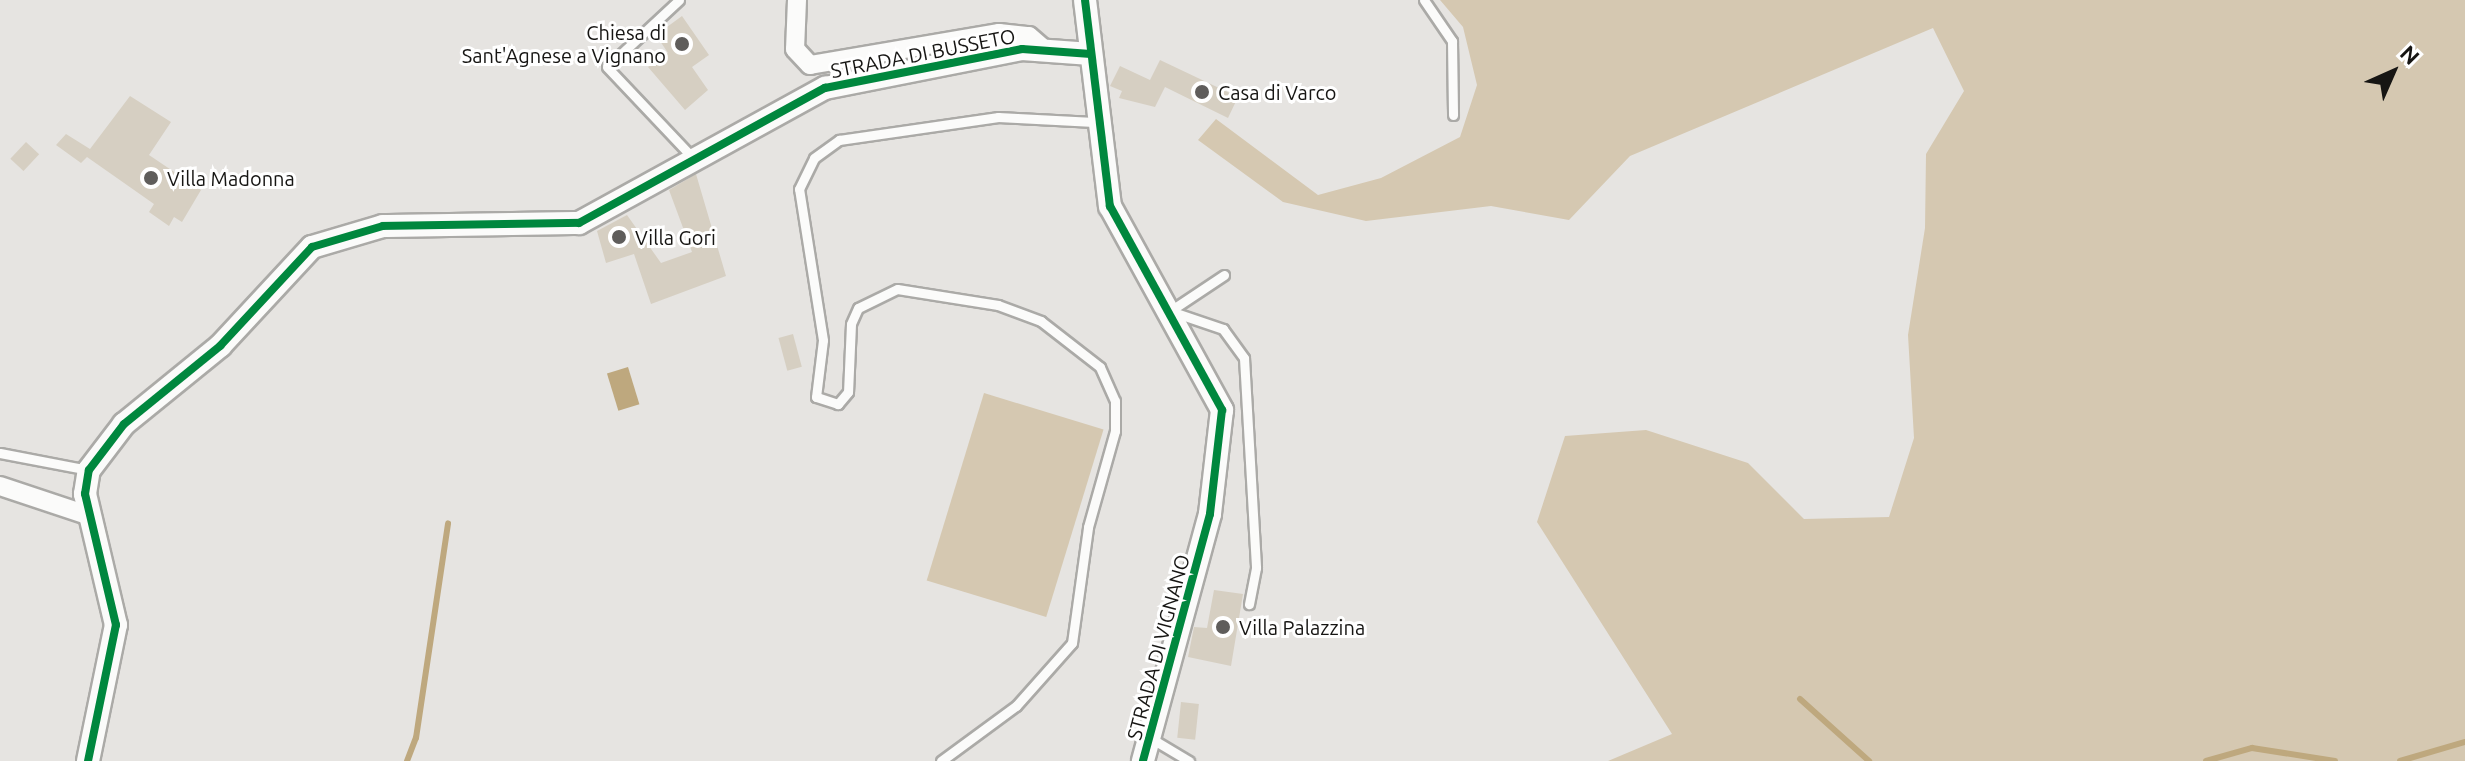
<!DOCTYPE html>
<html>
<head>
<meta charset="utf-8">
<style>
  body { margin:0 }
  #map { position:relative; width:2465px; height:761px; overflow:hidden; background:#e6e4e1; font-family:Ubuntu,sans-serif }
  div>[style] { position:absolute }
  .green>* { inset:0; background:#d5c8b1; transform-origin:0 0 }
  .water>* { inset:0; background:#bea87e; transform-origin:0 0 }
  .stream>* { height:6px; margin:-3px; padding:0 3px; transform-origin:3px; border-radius:3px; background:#bea87e }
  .building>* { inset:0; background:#d6cfc2; transform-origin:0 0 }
  .roads { filter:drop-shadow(2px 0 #abaaa7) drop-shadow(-2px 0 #abaaa7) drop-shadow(0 2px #abaaa7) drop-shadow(0 -2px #abaaa7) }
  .service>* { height:9px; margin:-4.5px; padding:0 4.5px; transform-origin:4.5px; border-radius:4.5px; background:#fbfbfa }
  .minor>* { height:18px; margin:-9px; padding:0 9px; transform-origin:9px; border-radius:9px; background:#fbfbfa }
  .tertiary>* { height:22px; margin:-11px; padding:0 11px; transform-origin:11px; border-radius:11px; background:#fbfbfa }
  .cycleway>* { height:8px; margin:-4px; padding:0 4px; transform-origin:4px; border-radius:4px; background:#00873e }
  .dots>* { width:22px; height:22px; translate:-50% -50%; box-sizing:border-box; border:4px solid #fff; border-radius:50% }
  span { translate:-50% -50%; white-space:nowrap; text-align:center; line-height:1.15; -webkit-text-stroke:6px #fff; paint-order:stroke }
  .poi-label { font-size:20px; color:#161513 }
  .right { translate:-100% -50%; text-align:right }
  .left { translate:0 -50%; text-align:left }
  .street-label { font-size:20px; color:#161513 }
  .north { position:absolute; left:2353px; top:32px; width:80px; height:80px; -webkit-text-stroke:6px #fff; paint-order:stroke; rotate:45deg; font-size:22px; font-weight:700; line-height:32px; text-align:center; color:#161513 }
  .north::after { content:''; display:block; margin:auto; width:28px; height:36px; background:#161513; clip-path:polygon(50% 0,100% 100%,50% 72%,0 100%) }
</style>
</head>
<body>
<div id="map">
  <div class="green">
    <i style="clip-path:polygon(1440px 0,2465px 0,2465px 761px,1608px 761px,1672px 734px,1537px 522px,1565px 436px,1646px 430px,1748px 463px,1804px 519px,1889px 517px,1914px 438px,1908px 335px,1925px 228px,1926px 154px,1964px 91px,1933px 28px,1630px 156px,1569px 220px,1491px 206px,1366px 221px,1283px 202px,1198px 140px,1216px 119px,1318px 195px,1381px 178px,1460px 137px,1477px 85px,1463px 27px)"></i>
    <i style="left:984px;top:393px;width:125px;height:196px;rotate:17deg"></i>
  </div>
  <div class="water">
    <i style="left:628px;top:367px;width:39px;height:22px;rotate:73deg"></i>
  </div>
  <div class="stream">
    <i style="left:1800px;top:699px;width:93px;rotate:41.9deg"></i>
    <i style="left:407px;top:761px;width:25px;rotate:-69deg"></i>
    <i style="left:416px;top:738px;width:217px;rotate:-81.5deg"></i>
    <i style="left:2206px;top:761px;width:48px;rotate:-15.8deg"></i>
    <i style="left:2252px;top:748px;width:84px;rotate:8.9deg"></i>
    <i style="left:2400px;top:761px;width:68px;rotate:-16.3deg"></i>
  </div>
  <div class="building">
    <i style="clip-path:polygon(682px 16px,709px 55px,692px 67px,708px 90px,685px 110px,648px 67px,668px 53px,656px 35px)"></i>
    <i style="clip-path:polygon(1160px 60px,1238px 97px,1228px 118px,1165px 87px,1155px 107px,1119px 98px,1122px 91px,1110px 86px,1120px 66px,1150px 80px)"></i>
    <i style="clip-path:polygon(130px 96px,171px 122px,149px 155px,201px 190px,182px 222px,174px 217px,169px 226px,149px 212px,154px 204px,87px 157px,81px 163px,56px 145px,66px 134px,90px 149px)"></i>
    <i style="left:26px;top:142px;width:18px;height:23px;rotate:43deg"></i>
    <i style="clip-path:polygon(696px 174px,726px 276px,651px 304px,634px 254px,606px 263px,597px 231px,627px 215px,661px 263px,692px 252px,669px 190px)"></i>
    <i style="left:793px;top:334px;width:34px;height:15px;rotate:75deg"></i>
    <i style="clip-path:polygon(1214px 590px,1243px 594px,1231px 666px,1188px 657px,1194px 627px,1207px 628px)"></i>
    <i style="left:1181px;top:702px;width:18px;height:36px;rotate:6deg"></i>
  </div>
  <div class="roads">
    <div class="service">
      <i style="left:679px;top:0;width:98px;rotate:137.1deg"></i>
      <i style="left:607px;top:67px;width:128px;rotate:46.6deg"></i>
      <i style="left:1424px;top:0;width:50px;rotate:55.7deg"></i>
      <i style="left:1452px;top:41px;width:74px;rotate:89.2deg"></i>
      <i style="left:1170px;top:311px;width:65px;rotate:-33.7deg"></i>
      <i style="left:1173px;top:312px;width:53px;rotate:18.8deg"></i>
      <i style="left:1223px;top:329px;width:36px;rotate:54deg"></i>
      <i style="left:1244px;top:358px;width:210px;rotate:86.7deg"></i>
      <i style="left:1256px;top:568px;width:37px;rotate:101deg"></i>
      <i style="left:0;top:453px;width:91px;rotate:10.8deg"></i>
      <i style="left:1152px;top:739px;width:43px;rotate:30.7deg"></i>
      <i style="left:941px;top:761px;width:93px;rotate:-36.3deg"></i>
      <i style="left:1016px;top:706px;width:84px;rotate:-48.4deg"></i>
      <i style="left:1072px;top:643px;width:117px;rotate:-82.1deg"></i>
      <i style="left:1088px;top:527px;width:100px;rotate:-74.3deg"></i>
      <i style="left:1115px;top:431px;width:30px;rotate:-90deg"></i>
      <i style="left:1115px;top:401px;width:37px;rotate:-114deg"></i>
      <i style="left:1100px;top:367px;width:75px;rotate:-142.1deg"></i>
      <i style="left:1041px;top:321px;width:46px;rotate:-159.6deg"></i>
      <i style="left:998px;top:305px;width:102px;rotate:-171deg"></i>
      <i style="left:897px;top:289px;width:43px;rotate:154deg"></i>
      <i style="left:858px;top:308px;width:17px;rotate:114deg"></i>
      <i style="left:851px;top:324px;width:68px;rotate:92.5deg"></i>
      <i style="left:848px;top:392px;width:16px;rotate:130deg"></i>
      <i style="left:838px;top:404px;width:23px;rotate:-162deg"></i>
      <i style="left:816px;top:397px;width:57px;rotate:-83deg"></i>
      <i style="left:823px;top:340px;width:153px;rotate:-99deg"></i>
      <i style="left:799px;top:189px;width:34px;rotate:-64deg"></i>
      <i style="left:814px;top:158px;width:31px;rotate:-36deg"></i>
      <i style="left:839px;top:140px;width:161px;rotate:-8.2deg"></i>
      <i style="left:998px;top:117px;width:96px;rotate:3deg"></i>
    </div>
    <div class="minor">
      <i style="left:797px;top:0;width:49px;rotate:92.3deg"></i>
      <i style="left:795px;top:49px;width:22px;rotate:47deg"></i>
      <i style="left:810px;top:65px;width:192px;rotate:-9.6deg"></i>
      <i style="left:999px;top:33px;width:30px;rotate:6deg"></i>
      <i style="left:1029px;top:36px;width:18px;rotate:41deg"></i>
      <i style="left:0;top:486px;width:95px;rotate:18.4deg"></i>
    </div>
    <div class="tertiary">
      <i style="left:1085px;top:0;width:208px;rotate:83.1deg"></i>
      <i style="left:1110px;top:206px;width:233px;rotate:61.2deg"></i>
      <i style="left:1222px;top:410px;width:105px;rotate:96.6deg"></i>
      <i style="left:1210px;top:514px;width:256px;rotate:105.2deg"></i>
      <i style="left:88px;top:761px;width:139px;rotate:-78.4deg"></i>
      <i style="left:116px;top:625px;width:135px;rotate:-103.3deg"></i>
      <i style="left:85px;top:494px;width:24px;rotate:-81deg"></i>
      <i style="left:89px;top:470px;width:58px;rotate:-52.7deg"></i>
      <i style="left:124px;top:424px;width:124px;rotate:-39.1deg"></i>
      <i style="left:220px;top:346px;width:135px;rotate:-47.1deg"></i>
      <i style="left:312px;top:247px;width:74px;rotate:-16.5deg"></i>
      <i style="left:383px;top:226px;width:196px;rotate:-0.9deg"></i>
      <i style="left:579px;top:223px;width:281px;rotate:-28.8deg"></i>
      <i style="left:825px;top:88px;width:201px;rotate:-11.2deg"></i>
      <i style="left:1022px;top:49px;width:69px;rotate:4.1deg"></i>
    </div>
  </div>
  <div class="cycleway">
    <i style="left:1085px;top:0;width:208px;rotate:83.1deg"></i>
    <i style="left:1110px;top:206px;width:233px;rotate:61.2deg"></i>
    <i style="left:1222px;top:410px;width:105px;rotate:96.6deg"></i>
    <i style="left:1210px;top:514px;width:256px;rotate:105.2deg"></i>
    <i style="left:88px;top:761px;width:139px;rotate:-78.4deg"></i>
    <i style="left:116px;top:625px;width:135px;rotate:-103.3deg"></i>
    <i style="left:85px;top:494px;width:24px;rotate:-81deg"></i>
    <i style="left:89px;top:470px;width:58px;rotate:-52.7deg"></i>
    <i style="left:124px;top:424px;width:124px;rotate:-39.1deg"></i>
    <i style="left:220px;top:346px;width:135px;rotate:-47.1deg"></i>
    <i style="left:312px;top:247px;width:74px;rotate:-16.5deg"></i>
    <i style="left:383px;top:226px;width:196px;rotate:-0.9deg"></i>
    <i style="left:579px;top:223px;width:281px;rotate:-28.8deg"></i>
    <i style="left:825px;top:88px;width:201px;rotate:-11.2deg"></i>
    <i style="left:1022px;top:49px;width:69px;rotate:4.1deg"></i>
  </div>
  <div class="dots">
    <i style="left:682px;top:44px;background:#5f5d5b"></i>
    <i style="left:1202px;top:92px;background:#5f5d5b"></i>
    <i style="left:151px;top:178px;background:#5f5d5b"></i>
    <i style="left:619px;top:237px;background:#5f5d5b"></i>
    <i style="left:1223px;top:627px;background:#5f5d5b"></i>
  </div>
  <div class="poi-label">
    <span class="right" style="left:666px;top:44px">Chiesa di<br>Sant'Agnese a Vignano</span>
    <span class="left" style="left:1218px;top:92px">Casa di Varco</span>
    <span class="left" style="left:167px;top:178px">Villa Madonna</span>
    <span class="left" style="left:635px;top:237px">Villa Gori</span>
    <span class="left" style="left:1239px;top:627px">Villa Palazzina</span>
  </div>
  <div class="street-label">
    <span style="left:923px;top:53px;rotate:-11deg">STRADA DI BUSSETO</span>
    <span style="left:1158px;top:647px;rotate:-75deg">STRADA DI VIGNANO</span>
  </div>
  <div class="north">N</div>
</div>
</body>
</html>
